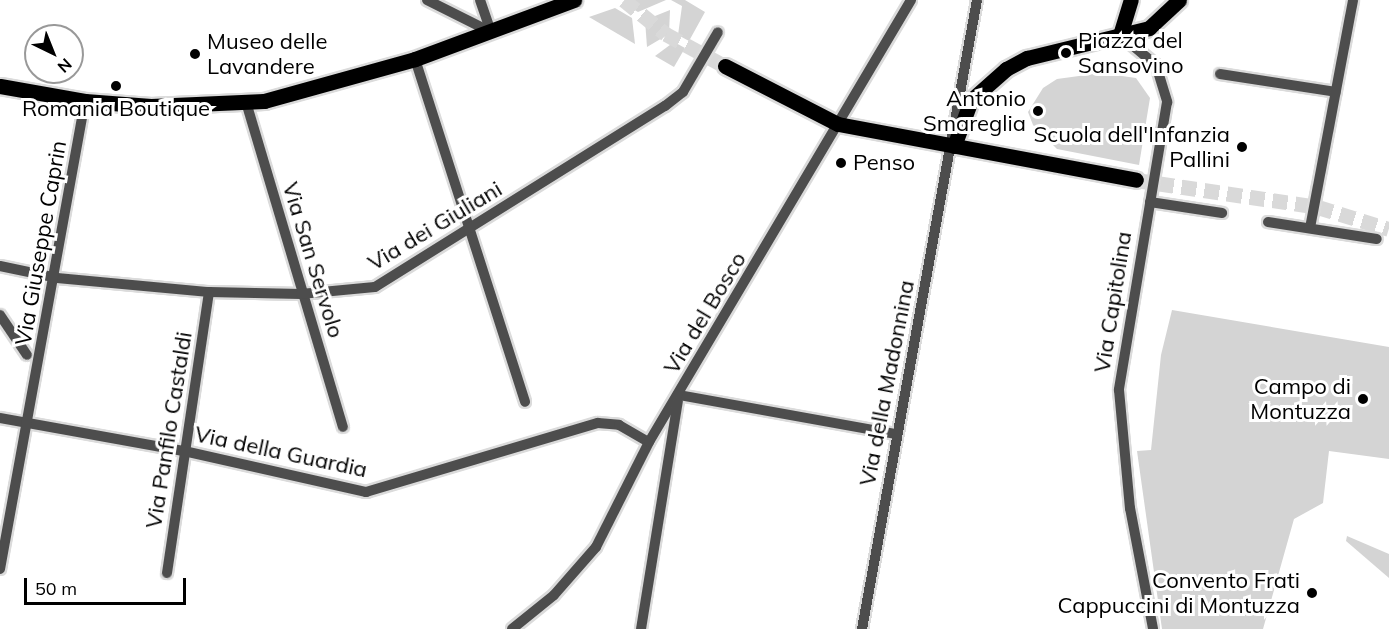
<!DOCTYPE html>
<html>
<head>
<meta charset="utf-8">
<style>
  body { margin:0 }
  #map { position:relative; width:1389px; height:629px; overflow:hidden; background:#fff; font-family:Mulish,sans-serif }
  div>[style] { position:absolute }
  .green>* { inset:0; background:#d4d4d4 }
  .major-tunnel>* { height:15px; margin-top:-7.5px; transform-origin:0; background:repeating-linear-gradient(90deg,#d9d9d9 0 15px,transparent 0 23px) }
  .roads { filter:drop-shadow(2px 0 #dbdbdb) drop-shadow(-2px 0 #dbdbdb) drop-shadow(0 2px #dbdbdb) drop-shadow(0 -2px #dbdbdb) }
  .minor>* { height:10px; margin:-5px; padding:0 5px; transform-origin:5px; border-radius:5px; background:#4d4d4d }
  .major>* { height:15px; margin:-7.5px; padding:0 7.5px; transform-origin:7.5px; border-radius:7.5px; background:#000 }
  .dots>* { width:16px; height:16px; translate:-50% -50%; box-sizing:border-box; border:3px solid #fff; border-radius:50% }
  span { translate:-50% -50%; white-space:nowrap; text-align:center; line-height:1.15; -webkit-text-stroke:6px #fff; paint-order:stroke }
  .poi-label { font-size:22px; color:#000 }
  .left { translate:0 -50%; text-align:left }
  .right { translate:-100% -50%; text-align:right }
  .street-label { font-size:22px; color:#000 }
  .north { position:absolute; left:24px; top:24px; width:60px; height:60px; box-sizing:border-box; background:#fff; border:2px solid #999; border-radius:50%; rotate:137deg; font-size:16px; font-weight:700; line-height:24px; text-align:center; color:#000 }
  .north::after { content:''; display:block; margin:auto; width:21px; height:27px; background:#000; clip-path:polygon(50% 0,100% 100%,50% 72%,0 100%) }
  .scale { position:absolute; left:24px; top:578px; width:162px; height:27px; box-sizing:border-box; border:3px solid #000; border-top:0; padding-left:8px; font-size:18px; line-height:21px; white-space:nowrap; color:#000; -webkit-text-stroke:4px #fff; paint-order:stroke }
</style>
</head>
<body>
<div id="map">
  <div class="green">
    <i style="clip-path:polygon(633px 0,666px 0,638px 12px,624px 4px)"></i>
    <i style="clip-path:polygon(671px 0,685px 0,705px 12px,689px 41px,678px 35px,682px 6px)"></i>
    <i style="clip-path:polygon(615px 8px,632px 18px,635px 44px,589px 17px)"></i>
    <i style="clip-path:polygon(670px 10px,669px 34px,647px 47px,645px 20px)"></i>
    <i style="clip-path:polygon(674px 42px,685px 48px,674px 67px,655px 56px)"></i>
    <i style="clip-path:polygon(1101px 73px,1136px 78px,1150px 98px,1139px 165px,1057px 149px,1033px 125px,1028px 112px,1043px 88px,1057px 79px)"></i>
    <i style="clip-path:polygon(1172px 310px,1389px 347px,1389px 459px,1329px 451px,1323px 503px,1294px 519px,1263px 629px,1162px 629px,1137px 451px,1151px 450px,1161px 355px)"></i>
    <i style="clip-path:polygon(1347px 536px,1389px 554px,1389px 578px,1346px 541px)"></i>
  </div>
  <div class="major-tunnel">
    <i style="left:624px;top:0;width:54px;rotate:39deg"></i>
    <i style="left:666px;top:34px;width:67px;rotate:28.5deg"></i>
    <i style="left:1136px;top:180px;width:184px;rotate:8.4deg"></i>
    <i style="left:1318px;top:207px;width:74px;rotate:17.2deg"></i>
  </div>
  <div class="roads">
    <div class="minor">
      <i style="left:427px;top:0;width:72px;rotate:26.6deg"></i>
      <i style="left:480px;top:0;width:34px;rotate:71deg"></i>
      <i style="left:1120px;top:35px;width:47px;rotate:39.8deg"></i>
      <i style="left:1156px;top:65px;width:39px;rotate:73deg"></i>
      <i style="left:1167px;top:102px;width:292px;rotate:99.5deg"></i>
      <i style="left:1119px;top:390px;width:119px;rotate:84.7deg"></i>
      <i style="left:1130px;top:508px;width:123px;rotate:79.2deg"></i>
      <i style="left:415px;top:59px;width:360px;rotate:72.2deg"></i>
      <i style="left:1220px;top:74px;width:117px;rotate:8.8deg"></i>
      <i style="left:246px;top:102px;width:339px;rotate:73.4deg"></i>
      <i style="left:1150px;top:202px;width:73px;rotate:8.7deg"></i>
      <i style="left:1268px;top:222px;width:110px;rotate:8.9deg"></i>
      <i style="left:1310px;top:228px;width:232px;rotate:-79.3deg"></i>
      <i style="left:0;top:266px;width:58px;rotate:11.9deg"></i>
      <i style="left:57px;top:278px;width:153px;rotate:5.3deg"></i>
      <i style="left:209px;top:292px;width:92px;rotate:1.2deg"></i>
      <i style="left:301px;top:294px;width:74px;rotate:-5.4deg"></i>
      <i style="left:375px;top:287px;width:342px;rotate:-32deg"></i>
      <i style="left:665px;top:106px;width:23px;rotate:-38deg"></i>
      <i style="left:683px;top:92px;width:69px;rotate:-59.7deg"></i>
      <i style="left:0;top:315px;width:48px;rotate:56deg"></i>
      <i style="left:679px;top:395px;width:220px;rotate:10.2deg"></i>
      <i style="left:0;top:418px;width:187px;rotate:10.2deg"></i>
      <i style="left:184px;top:451px;width:187px;rotate:12.7deg"></i>
      <i style="left:366px;top:492px;width:242px;rotate:-16.6deg"></i>
      <i style="left:598px;top:423px;width:21px;rotate:5deg"></i>
      <i style="left:619px;top:425px;width:34px;rotate:30deg"></i>
      <i style="left:0;top:569px;width:476px;rotate:-79.7deg"></i>
      <i style="left:167px;top:573px;width:284px;rotate:-81.5deg"></i>
      <i style="left:512px;top:629px;width:54px;rotate:-39deg"></i>
      <i style="left:554px;top:595px;width:64px;rotate:-48.8deg"></i>
      <i style="left:596px;top:547px;width:118px;rotate:-63.2deg"></i>
      <i style="left:649px;top:442px;width:514px;rotate:-59.34deg"></i>
      <i style="left:641px;top:629px;width:231px;rotate:-80.8deg"></i>
      <i style="left:862px;top:629px;width:639px;rotate:-79.64deg"></i>
    </div>
    <div class="major">
      <i style="left:1120px;top:35px;width:37px;rotate:-73deg"></i>
      <i style="left:725px;top:66px;width:127px;rotate:27.2deg"></i>
      <i style="left:838px;top:124px;width:303px;rotate:10.6deg"></i>
      <i style="left:0;top:86px;width:86px;rotate:10deg"></i>
      <i style="left:85px;top:101px;width:66px;rotate:4.3deg"></i>
      <i style="left:151px;top:106px;width:113px;rotate:-2.5deg"></i>
      <i style="left:264px;top:101px;width:157px;rotate:-15.5deg"></i>
      <i style="left:415px;top:59px;width:170px;rotate:-20.4deg"></i>
      <i style="left:954px;top:146px;width:49px;rotate:-69.7deg"></i>
      <i style="left:971px;top:100px;width:47px;rotate:-41.5deg"></i>
      <i style="left:1006px;top:69px;width:24px;rotate:-28deg"></i>
      <i style="left:1027px;top:58px;width:126px;rotate:-13.8deg"></i>
      <i style="left:1149px;top:28px;width:41px;rotate:-43deg"></i>
    </div>
  </div>
  <div class="dots">
    <i style="left:1066px;top:53px;background:#000"></i>
    <i style="left:195px;top:54px;background:#000"></i>
    <i style="left:116px;top:86px;background:#000"></i>
    <i style="left:1038px;top:111px;background:#000"></i>
    <i style="left:1242px;top:147px;background:#000"></i>
    <i style="left:841px;top:163px;background:#000"></i>
    <i style="left:1363px;top:399px;background:#000"></i>
    <i style="left:1312px;top:593px;background:#000"></i>
  </div>
  <div class="poi-label">
    <span class="left" style="left:1078px;top:53px">Piazza del<br>Sansovino</span>
    <span class="left" style="left:207px;top:54px">Museo delle<br>Lavandere</span>
    <span class="right" style="left:1026px;top:111px">Antonio<br>Smareglia</span>
    <span style="left:116px;top:109px">Romania Boutique</span>
    <span class="right" style="left:1230px;top:147px">Scuola dell'Infanzia<br>Pallini</span>
    <span class="left" style="left:853px;top:163px">Penso</span>
    <span class="right" style="left:1351px;top:399px">Campo di<br>Montuzza</span>
    <span class="right" style="left:1300px;top:593px">Convento Frati<br>Cappuccini di Montuzza</span>
  </div>
  <div class="street-label">
    <span style="left:435px;top:226px;rotate:-31deg">Via dei Giuliani</span>
    <span style="left:41px;top:243px;rotate:-80deg">Via Giuseppe Caprin</span>
    <span style="left:313px;top:260px;rotate:73deg">Via San Servolo</span>
    <span style="left:1113px;top:302px;rotate:-81deg">Via Capitolina</span>
    <span style="left:705px;top:313px;rotate:-59deg">Via del Bosco</span>
    <span style="left:887px;top:383px;rotate:-79deg">Via della Madonnina</span>
    <span style="left:169px;top:430px;rotate:-81deg">Via Panfilo Castaldi</span>
    <span style="left:281px;top:452px;rotate:12deg">Via della Guardia</span>
  </div>
  <div class="north">N</div>
  <div class="scale">50 m</div>
</div>
</body>
</html>
